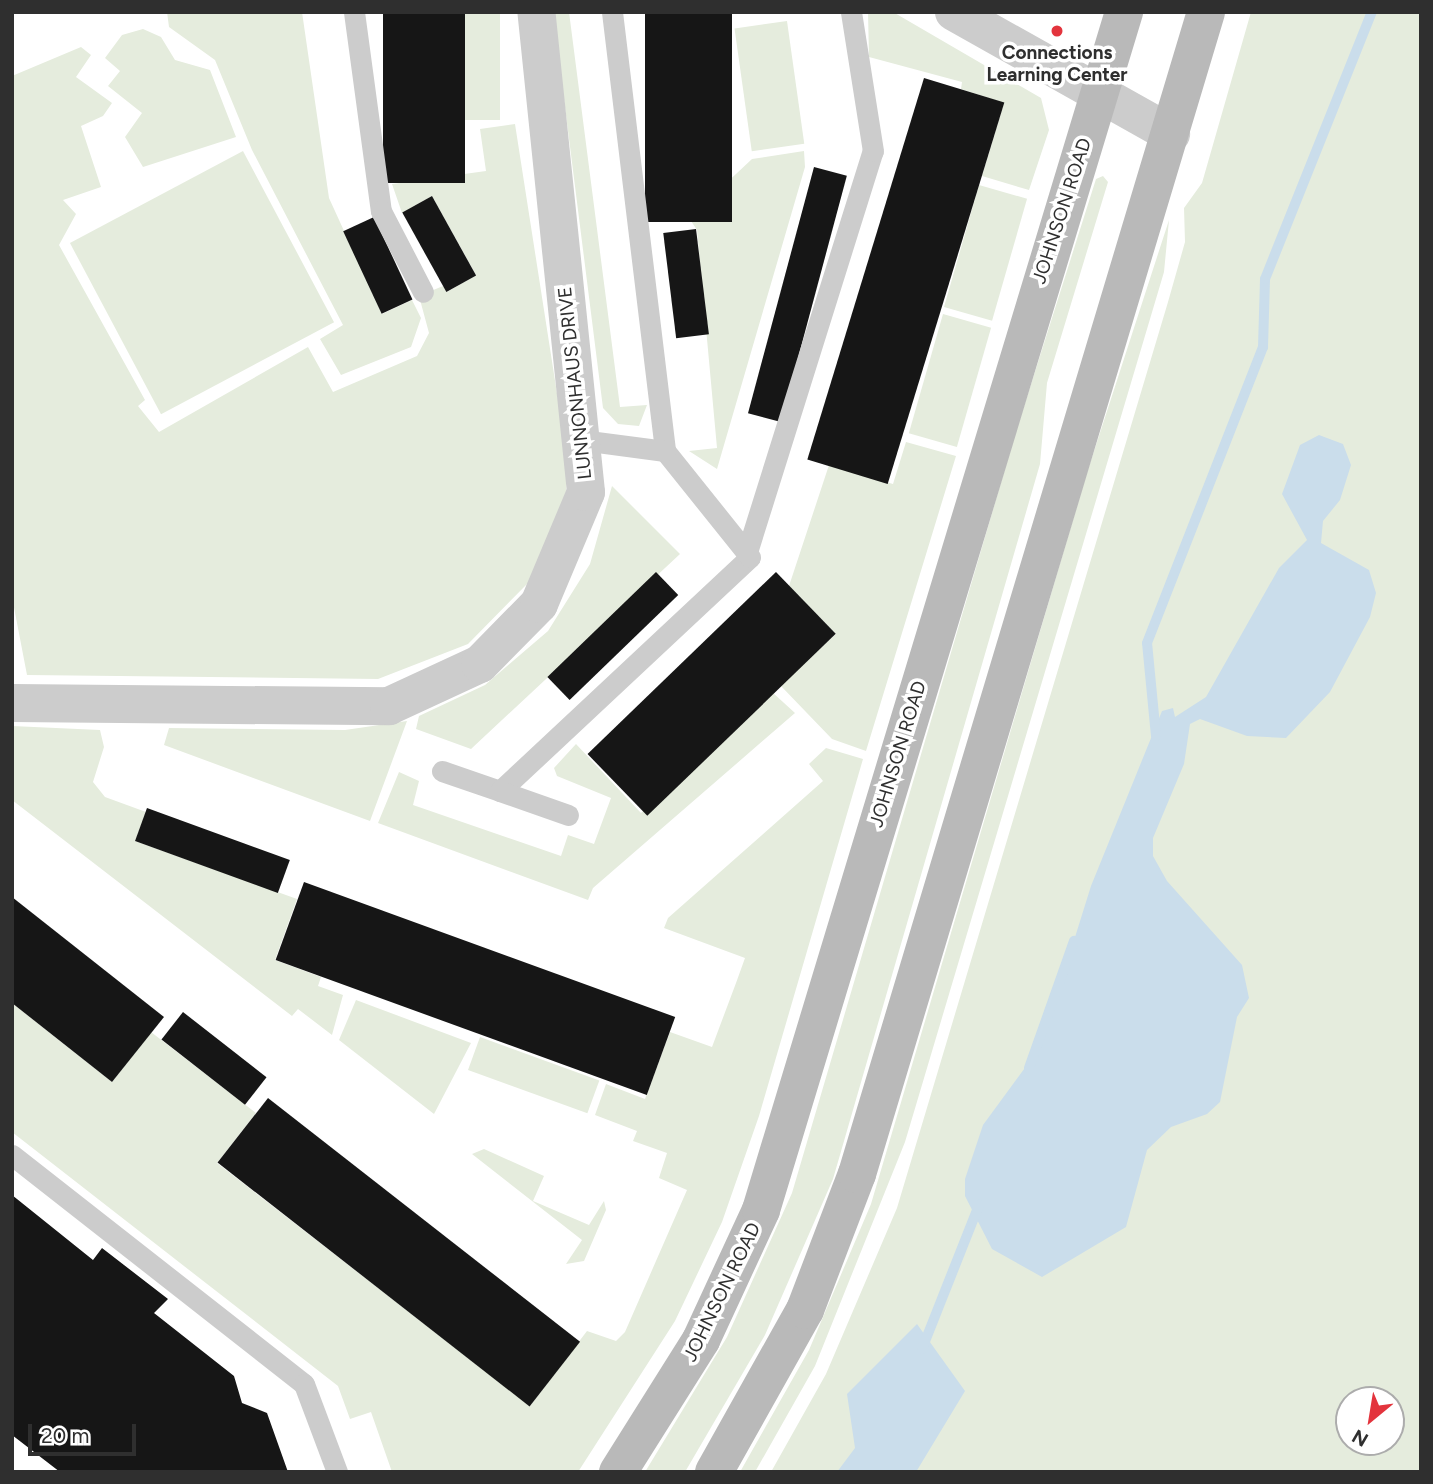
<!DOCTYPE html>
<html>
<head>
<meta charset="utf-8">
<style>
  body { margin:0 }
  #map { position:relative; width:1433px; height:1484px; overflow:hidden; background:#fff; font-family:Figtree,sans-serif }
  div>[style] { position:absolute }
  .green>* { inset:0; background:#e5ecdd; transform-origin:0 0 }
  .water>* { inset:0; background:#caddeb }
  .stream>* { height:10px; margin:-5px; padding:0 5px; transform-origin:5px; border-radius:5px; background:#caddeb }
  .building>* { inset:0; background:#161616; transform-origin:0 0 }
  .lane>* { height:21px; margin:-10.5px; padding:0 10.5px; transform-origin:10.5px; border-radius:10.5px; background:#ccc }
  .street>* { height:38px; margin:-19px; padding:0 19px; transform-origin:19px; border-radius:19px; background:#ccc }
  .secondary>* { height:38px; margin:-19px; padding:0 19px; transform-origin:19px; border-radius:19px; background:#b9b9b9 }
  .dots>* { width:19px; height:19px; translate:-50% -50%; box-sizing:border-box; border:4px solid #fff; border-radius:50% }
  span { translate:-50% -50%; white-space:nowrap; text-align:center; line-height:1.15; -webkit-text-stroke:7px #fff; paint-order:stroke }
  .poi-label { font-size:19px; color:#2f2f2f; font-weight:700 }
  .street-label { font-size:19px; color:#2f2f2f }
  .frame { position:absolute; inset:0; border:14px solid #2f2f2f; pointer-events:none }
  .north { position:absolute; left:1335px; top:1386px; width:70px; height:70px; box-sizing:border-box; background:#fff; border:2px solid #acacac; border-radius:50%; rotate:210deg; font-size:19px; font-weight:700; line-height:28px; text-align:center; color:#2f2f2f }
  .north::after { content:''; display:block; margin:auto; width:24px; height:32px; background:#e3343d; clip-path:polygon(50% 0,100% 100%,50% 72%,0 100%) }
  .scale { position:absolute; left:28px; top:1424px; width:108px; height:32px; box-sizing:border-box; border:4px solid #2f2f2f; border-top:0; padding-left:9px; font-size:21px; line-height:24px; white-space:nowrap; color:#2f2f2f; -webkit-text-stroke:5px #fff; paint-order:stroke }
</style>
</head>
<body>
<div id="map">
  <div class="green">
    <i style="clip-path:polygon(167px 12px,302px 12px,329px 198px,382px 314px,412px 300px,421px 318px,411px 347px,341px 375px,320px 339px,343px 325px,252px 150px,215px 60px,169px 27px)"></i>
    <i style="left:465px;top:12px;width:35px;height:108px"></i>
    <i style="clip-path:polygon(553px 12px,569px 12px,620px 407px,647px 405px,639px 426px,618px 424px,603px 408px)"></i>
    <i style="clip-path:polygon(868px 12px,893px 12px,1041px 98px,1049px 130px,1029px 190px,982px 176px,1004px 103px,961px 89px,962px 82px,869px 57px)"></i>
    <i style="clip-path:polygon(evenodd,1251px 12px,1421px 12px,1421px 1472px,771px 1472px,826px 1374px,897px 1208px,1168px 302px,1185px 242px,1184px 208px,1202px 183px,1251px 12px,1349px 1400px,1391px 1400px,1391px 1442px,1349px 1442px,1349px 1400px)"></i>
    <i style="left:787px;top:21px;width:124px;height:53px;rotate:82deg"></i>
    <i style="clip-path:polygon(143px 29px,161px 37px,175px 60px,210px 70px,236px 137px,143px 167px,125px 137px,142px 113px,108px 86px,120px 71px,105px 58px,122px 35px)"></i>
    <i style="clip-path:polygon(81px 47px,91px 55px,76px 77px,112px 103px,103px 116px,81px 126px,101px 187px,63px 200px,76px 214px,59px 245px,145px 400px,138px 406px,159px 432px,308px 347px,333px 392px,417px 356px,429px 333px,419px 296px,443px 286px,447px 292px,476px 275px,432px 196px,402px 213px,392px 184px,486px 171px,480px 129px,515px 124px,568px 464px,566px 492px,530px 581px,468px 644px,378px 679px,27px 675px,12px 597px,12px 76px)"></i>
    <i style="left:243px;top:151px;width:194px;height:196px;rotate:62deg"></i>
    <i style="clip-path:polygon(804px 151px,805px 167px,717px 469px,689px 451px,717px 448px,697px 230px,689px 218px,752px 159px)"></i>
    <i style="clip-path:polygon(1103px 176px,1108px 182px,1047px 383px,1040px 464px,833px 1179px,765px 1335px,685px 1472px,645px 1472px,727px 1337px,792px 1193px,1015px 435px,1096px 179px)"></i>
    <i style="left:979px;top:185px;width:50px;height:127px;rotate:16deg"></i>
    <i style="clip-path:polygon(1169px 220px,1164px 272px,905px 1142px,815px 1366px,755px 1472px,740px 1472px,809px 1350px,871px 1204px,1085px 479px)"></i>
    <i style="left:943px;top:314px;width:50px;height:124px;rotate:16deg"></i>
    <i style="clip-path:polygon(906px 442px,956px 456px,866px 751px,832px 739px,780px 685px,836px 634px,789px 586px,829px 465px,893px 484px)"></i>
    <i style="clip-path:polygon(612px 486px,680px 554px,471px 749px,416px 729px,419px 716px,485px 685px,548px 631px,590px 564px)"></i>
    <i style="clip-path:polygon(772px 692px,795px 713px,593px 888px,588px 900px,378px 823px,399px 772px,419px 781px,413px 805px,561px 856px,568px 835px,594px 844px,611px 798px,557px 776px,554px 768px,576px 744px,641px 813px)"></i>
    <i style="clip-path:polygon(407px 721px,370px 821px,164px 745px,169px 728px,345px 730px)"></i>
    <i style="clip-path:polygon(12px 726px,100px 730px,104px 747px,93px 782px,105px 797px,146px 812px,135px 841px,297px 899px,275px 960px,321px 977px,318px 986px,343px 995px,332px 1035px,298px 1009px,292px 1016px,12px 800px)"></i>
    <i style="clip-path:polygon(826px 748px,863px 759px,759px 1116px,722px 1222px,675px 1321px,578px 1472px,392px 1472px,371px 1412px,350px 1419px,338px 1386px,12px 1132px,12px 1003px,112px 1082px,151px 1032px,256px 1113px,217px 1163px,530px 1406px,587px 1331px,616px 1341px,625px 1332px,687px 1190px,659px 1178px,667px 1153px,633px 1141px,637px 1131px,595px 1115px,606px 1084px,645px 1099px,670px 1032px,712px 1047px,736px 983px,745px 958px,664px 928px,668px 918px,823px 781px,809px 764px)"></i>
    <i style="clip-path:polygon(356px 1000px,471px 1043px,434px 1114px,339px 1040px)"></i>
    <i style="left:480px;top:1037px;width:127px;height:35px;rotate:20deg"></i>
    <i style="clip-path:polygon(484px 1149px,544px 1176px,533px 1201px,589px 1225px,604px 1201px,606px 1210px,584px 1261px,566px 1264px,582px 1240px,472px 1154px)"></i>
  </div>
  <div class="water">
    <i style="clip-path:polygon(1319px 435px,1343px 444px,1351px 465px,1340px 500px,1323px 521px,1321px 543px,1369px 570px,1376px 593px,1370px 617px,1330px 692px,1286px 738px,1247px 736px,1200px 719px,1190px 724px,1184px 764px,1153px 838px,1153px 856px,1167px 881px,1242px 965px,1249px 998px,1237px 1017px,1220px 1102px,1207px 1114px,1171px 1127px,1147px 1150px,1126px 1227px,1042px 1277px,992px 1249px,965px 1196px,965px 1179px,983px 1125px,1041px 1046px,1091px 886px,1162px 711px,1173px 708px,1175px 717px,1206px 697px,1279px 568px,1307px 540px,1282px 494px,1300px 445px)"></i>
    <i style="clip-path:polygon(917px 1324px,965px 1391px,916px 1472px,837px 1472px,855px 1448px,847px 1394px)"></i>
  </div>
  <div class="stream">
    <i style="left:1156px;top:736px;width:93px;rotate:-95.5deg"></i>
    <i style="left:1147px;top:643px;width:318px;rotate:-68.6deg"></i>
    <i style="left:1263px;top:347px;width:68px;rotate:-88.3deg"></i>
    <i style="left:1265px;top:279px;width:288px;rotate:-68.2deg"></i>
    <i style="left:1029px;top:1068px;width:135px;rotate:-70.5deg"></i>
    <i style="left:922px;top:1349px;width:155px;rotate:-68.4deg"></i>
  </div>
  <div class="building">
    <i style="left:383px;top:12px;width:82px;height:171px"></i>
    <i style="left:645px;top:12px;width:87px;height:210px"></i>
    <i style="left:924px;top:78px;width:84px;height:399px;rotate:17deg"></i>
    <i style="left:814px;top:167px;width:34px;height:255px;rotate:15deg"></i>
    <i style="left:432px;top:196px;width:91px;height:34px;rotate:61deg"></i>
    <i style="left:374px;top:217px;width:91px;height:34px;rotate:65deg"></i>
    <i style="left:696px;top:229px;width:106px;height:33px;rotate:83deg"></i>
    <i style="left:656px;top:572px;width:32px;height:151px;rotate:46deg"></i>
    <i style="left:776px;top:572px;width:86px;height:262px;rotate:46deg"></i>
    <i style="left:147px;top:808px;width:152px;height:35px;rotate:20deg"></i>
    <i style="left:304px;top:882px;width:395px;height:83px;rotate:20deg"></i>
    <i style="clip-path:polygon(12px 897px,164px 1017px,112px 1082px,12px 1003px)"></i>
    <i style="left:183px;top:1012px;width:106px;height:35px;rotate:38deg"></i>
    <i style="left:268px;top:1098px;width:396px;height:82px;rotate:38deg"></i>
    <i style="clip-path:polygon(12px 1195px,93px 1260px,102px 1248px,168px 1299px,154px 1313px,234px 1376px,242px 1403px,267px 1413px,288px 1472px,60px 1472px,12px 1435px)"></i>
  </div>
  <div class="lane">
    <i style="left:354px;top:12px;width:201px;rotate:82.3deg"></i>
    <i style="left:381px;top:211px;width:91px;rotate:62.6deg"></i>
    <i style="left:612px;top:12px;width:442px;rotate:83.1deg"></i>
    <i style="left:747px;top:552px;width:420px;rotate:-72.6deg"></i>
    <i style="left:873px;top:151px;width:141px;rotate:-99deg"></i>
    <i style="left:442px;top:771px;width:61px;rotate:19deg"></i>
    <i style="left:500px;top:791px;width:342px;rotate:-43.1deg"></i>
    <i style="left:750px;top:557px;width:136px;rotate:-128.7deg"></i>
    <i style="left:665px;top:451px;width:85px;rotate:-172.5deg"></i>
    <i style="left:500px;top:791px;width:72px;rotate:19.4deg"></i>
    <i style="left:12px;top:1155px;width:371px;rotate:38.1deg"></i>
    <i style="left:304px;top:1384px;width:94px;rotate:69.4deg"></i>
  </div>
  <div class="street">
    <i style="left:954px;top:12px;width:249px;rotate:29.3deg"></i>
    <i style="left:12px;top:703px;width:377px;rotate:0.5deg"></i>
    <i style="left:389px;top:706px;width:100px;rotate:-24.8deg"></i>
    <i style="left:480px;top:664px;width:84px;rotate:-45.5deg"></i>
    <i style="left:539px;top:604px;width:121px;rotate:-67.2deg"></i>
    <i style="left:586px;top:492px;width:483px;rotate:-95.9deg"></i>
  </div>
  <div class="secondary">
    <i style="left:618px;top:1472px;width:156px;rotate:-57.8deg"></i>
    <i style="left:701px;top:1340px;width:143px;rotate:-65.2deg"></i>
    <i style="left:761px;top:1210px;width:1252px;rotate:-73.14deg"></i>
    <i style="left:714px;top:1472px;width:186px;rotate:-60.7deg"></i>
    <i style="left:805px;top:1310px;width:146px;rotate:-69.1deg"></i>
    <i style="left:857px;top:1174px;width:1213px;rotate:-73.28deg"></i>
  </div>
  <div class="dots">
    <i style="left:1057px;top:31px;background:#e3343d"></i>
  </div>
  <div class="poi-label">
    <span style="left:1057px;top:64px">Connections<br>Learning Center</span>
  </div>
  <div class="street-label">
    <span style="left:1062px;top:211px;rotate:-72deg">JOHNSON ROAD</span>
    <span style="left:575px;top:383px;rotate:-96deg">LUNNONHAUS DRIVE</span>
    <span style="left:898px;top:754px;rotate:-73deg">JOHNSON ROAD</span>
    <span style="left:722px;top:1292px;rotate:-64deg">JOHNSON ROAD</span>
  </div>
  <div class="frame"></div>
  <div class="north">N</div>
  <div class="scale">20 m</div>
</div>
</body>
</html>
